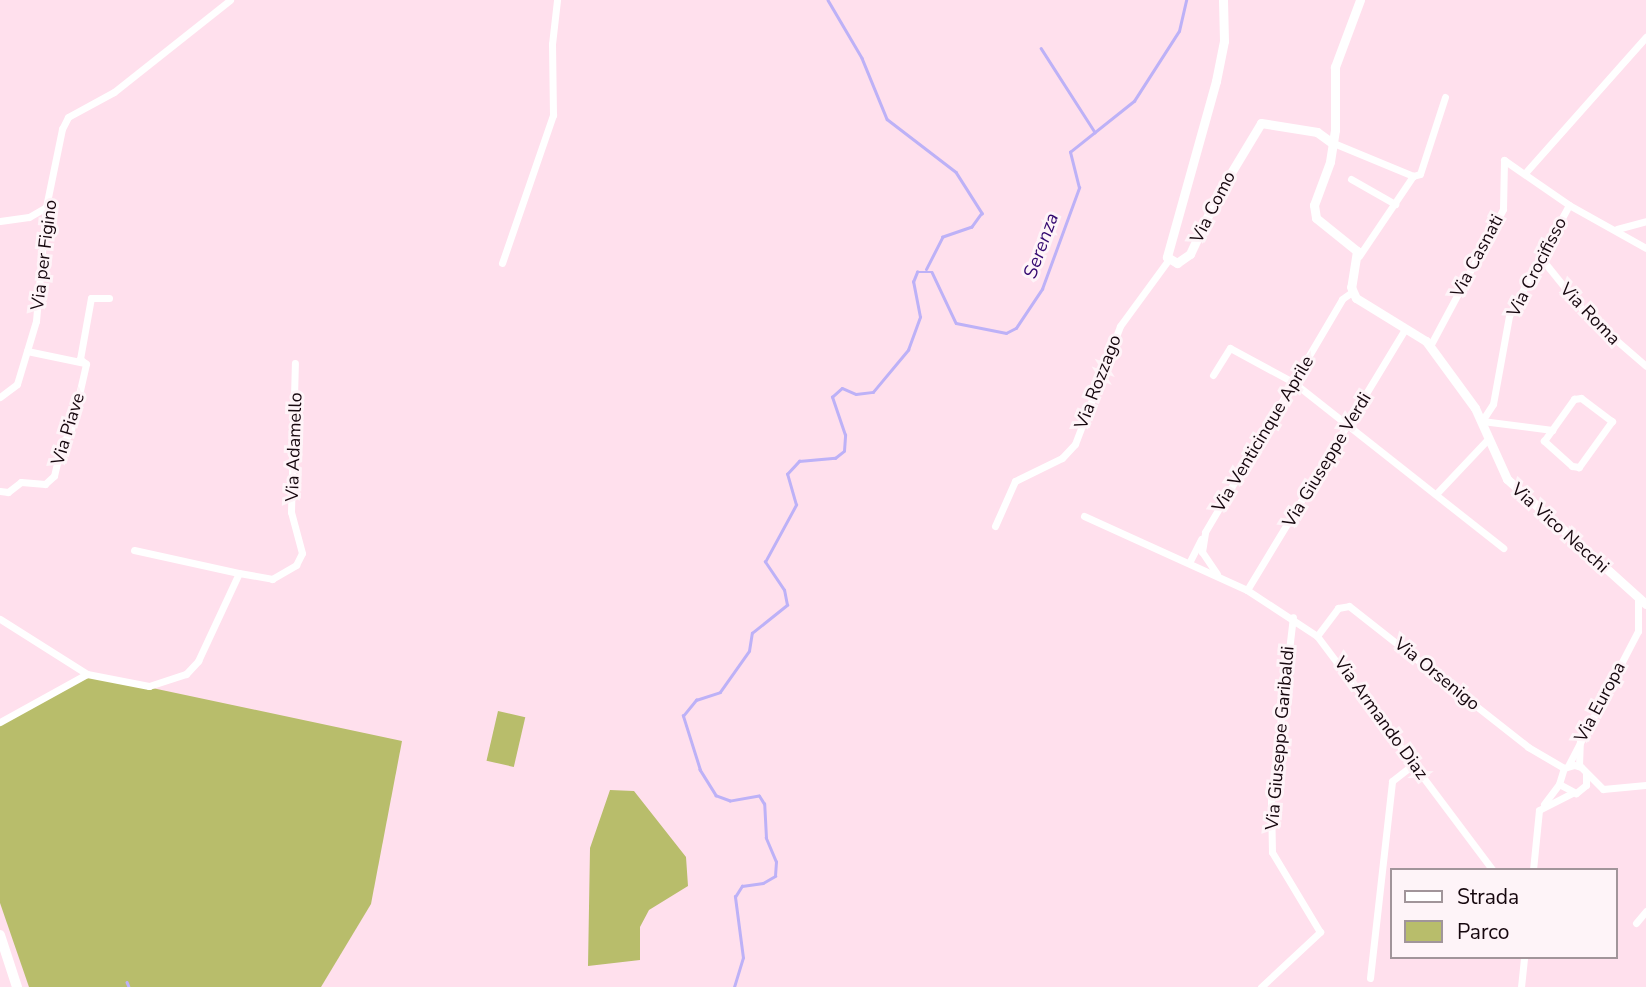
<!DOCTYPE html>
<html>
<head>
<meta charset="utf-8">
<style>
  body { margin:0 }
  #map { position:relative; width:1646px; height:987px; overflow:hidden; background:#ffe0ed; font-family:"Nunito Sans",sans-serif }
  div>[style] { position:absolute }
  .green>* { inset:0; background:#b8bd6b; transform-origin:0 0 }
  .stream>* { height:2.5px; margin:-1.25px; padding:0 1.25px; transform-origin:1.25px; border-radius:1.25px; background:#bdb1f7 }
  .minor>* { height:7px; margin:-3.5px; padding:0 3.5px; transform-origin:3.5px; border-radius:3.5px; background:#fff }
  .tertiary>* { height:9px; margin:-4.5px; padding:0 4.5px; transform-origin:4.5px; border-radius:4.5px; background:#fff }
  .secondary>* { height:10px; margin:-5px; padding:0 5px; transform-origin:5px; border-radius:5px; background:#fff }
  span { translate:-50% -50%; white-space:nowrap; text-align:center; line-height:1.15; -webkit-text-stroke:6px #fef4f8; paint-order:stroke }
  .street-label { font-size:18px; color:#16070e }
  .water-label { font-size:19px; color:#330870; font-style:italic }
  .legend { position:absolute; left:1390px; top:868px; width:228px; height:91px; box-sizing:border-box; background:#fef4f8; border:2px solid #a1959a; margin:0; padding:9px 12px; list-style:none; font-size:21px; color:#16070e }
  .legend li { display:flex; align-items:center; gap:14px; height:35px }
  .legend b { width:35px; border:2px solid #a1959a }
</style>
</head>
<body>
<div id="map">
  <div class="green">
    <i style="clip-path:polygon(91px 675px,402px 741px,371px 904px,321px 987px,29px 987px,0 903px,0 723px)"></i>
    <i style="left:498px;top:711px;width:28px;height:51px;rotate:13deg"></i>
    <i style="clip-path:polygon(610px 790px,634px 791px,686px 857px,688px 886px,649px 910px,640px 927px,640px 960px,588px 966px,590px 848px)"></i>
  </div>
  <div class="stream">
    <i style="left:828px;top:0;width:67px;rotate:59.6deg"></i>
    <i style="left:862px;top:58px;width:66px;rotate:67.7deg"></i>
    <i style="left:887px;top:119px;width:87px;rotate:37.5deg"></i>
    <i style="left:956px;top:172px;width:49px;rotate:57.6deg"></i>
    <i style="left:982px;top:213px;width:17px;rotate:126deg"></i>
    <i style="left:972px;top:227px;width:31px;rotate:161deg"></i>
    <i style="left:943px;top:237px;width:36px;rotate:117deg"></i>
    <i style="left:1041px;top:48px;width:100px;rotate:57.3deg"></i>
    <i style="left:127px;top:982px;width:5px;rotate:68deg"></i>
    <i style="left:734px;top:987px;width:30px;rotate:-73deg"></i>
    <i style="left:743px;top:958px;width:62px;rotate:-97.5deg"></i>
    <i style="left:735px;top:897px;width:13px;rotate:-58deg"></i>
    <i style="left:742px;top:886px;width:21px;rotate:-8deg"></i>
    <i style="left:763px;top:883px;width:14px;rotate:-30deg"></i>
    <i style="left:775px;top:876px;width:14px;rotate:-86deg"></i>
    <i style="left:776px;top:862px;width:26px;rotate:-113deg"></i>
    <i style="left:766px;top:838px;width:34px;rotate:-93deg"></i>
    <i style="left:764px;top:804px;width:9px;rotate:-122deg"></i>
    <i style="left:759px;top:796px;width:29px;rotate:170deg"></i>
    <i style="left:730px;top:801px;width:15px;rotate:-160deg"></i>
    <i style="left:716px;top:796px;width:31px;rotate:-122deg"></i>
    <i style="left:700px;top:770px;width:57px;rotate:-107.5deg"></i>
    <i style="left:683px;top:716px;width:21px;rotate:-51deg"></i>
    <i style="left:696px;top:700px;width:25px;rotate:-18deg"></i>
    <i style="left:720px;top:692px;width:50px;rotate:-54.7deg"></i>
    <i style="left:749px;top:651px;width:18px;rotate:-81deg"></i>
    <i style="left:752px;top:633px;width:45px;rotate:-38.7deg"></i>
    <i style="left:787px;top:605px;width:15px;rotate:-101deg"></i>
    <i style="left:784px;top:590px;width:34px;rotate:-124deg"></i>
    <i style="left:765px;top:562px;width:65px;rotate:-61.5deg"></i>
    <i style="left:796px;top:505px;width:32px;rotate:-106deg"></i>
    <i style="left:787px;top:474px;width:18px;rotate:-47deg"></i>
    <i style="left:799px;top:461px;width:36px;rotate:-5deg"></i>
    <i style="left:835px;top:458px;width:11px;rotate:-38deg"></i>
    <i style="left:844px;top:451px;width:16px;rotate:-86deg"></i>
    <i style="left:845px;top:435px;width:40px;rotate:-108.9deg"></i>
    <i style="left:832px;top:397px;width:13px;rotate:-42deg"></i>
    <i style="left:842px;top:388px;width:15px;rotate:23deg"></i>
    <i style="left:856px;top:394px;width:17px;rotate:-7deg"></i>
    <i style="left:873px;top:392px;width:55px;rotate:-50.2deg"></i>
    <i style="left:908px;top:350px;width:35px;rotate:-70deg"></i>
    <i style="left:920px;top:317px;width:36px;rotate:-101deg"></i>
    <i style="left:913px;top:282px;width:11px;rotate:-68deg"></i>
    <i style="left:917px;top:272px;width:15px"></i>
    <i style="left:932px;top:272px;width:56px;rotate:64.8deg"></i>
    <i style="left:956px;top:323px;width:51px;rotate:11.3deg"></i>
    <i style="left:1006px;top:333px;width:11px;rotate:-27deg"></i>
    <i style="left:1016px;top:328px;width:47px;rotate:-56.3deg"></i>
    <i style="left:1042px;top:289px;width:108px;rotate:-69.9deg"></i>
    <i style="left:1079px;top:188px;width:37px;rotate:-104deg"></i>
    <i style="left:1070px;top:152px;width:82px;rotate:-38.6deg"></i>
    <i style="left:1134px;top:101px;width:83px;rotate:-57.3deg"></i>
    <i style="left:1179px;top:31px;width:32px;rotate:-77deg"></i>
  </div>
  <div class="minor">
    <i style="left:1331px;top:142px;width:89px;rotate:22.5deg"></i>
    <i style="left:1526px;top:172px;width:181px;rotate:-48.4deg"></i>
    <i style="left:1351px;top:179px;width:51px;rotate:29.6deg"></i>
    <i style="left:1569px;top:205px;width:88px;rotate:29.2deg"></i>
    <i style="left:0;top:221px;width:29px;rotate:-8deg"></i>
    <i style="left:29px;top:217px;width:20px;rotate:-30deg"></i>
    <i style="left:1617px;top:229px;width:30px;rotate:-15deg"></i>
    <i style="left:1359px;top:256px;width:97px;rotate:-56deg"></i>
    <i style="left:1413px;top:176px;width:7px;rotate:-16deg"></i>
    <i style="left:1420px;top:174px;width:81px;rotate:-72deg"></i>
    <i style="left:1541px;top:258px;width:72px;rotate:51.2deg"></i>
    <i style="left:1586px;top:314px;width:79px;rotate:40.9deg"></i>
    <i style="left:502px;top:263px;width:157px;rotate:-71deg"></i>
    <i style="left:553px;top:115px;width:71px;rotate:-90.8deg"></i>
    <i style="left:552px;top:44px;width:44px;rotate:-83.5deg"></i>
    <i style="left:1430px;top:346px;width:155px;rotate:-61.9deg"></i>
    <i style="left:1503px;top:209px;width:49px;rotate:-88.8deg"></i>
    <i style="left:1504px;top:160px;width:79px;rotate:34.7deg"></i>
    <i style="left:1569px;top:205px;width:126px;rotate:118.4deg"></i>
    <i style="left:1509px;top:316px;width:89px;rotate:100.3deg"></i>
    <i style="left:1493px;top:404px;width:20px;rotate:123deg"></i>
    <i style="left:1482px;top:421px;width:71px;rotate:7.3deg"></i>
    <i style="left:27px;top:351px;width:59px;rotate:11.7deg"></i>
    <i style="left:1213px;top:375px;width:32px;rotate:-58deg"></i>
    <i style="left:1230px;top:348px;width:72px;rotate:28.4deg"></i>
    <i style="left:1293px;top:382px;width:268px;rotate:38.3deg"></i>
    <i style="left:0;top:397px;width:21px;rotate:-37deg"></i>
    <i style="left:17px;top:384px;width:66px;rotate:-73.2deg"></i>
    <i style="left:36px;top:321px;width:114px;rotate:-85deg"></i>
    <i style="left:46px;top:207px;width:80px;rotate:-78.4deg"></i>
    <i style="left:62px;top:129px;width:13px;rotate:-63deg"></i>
    <i style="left:68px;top:117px;width:52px;rotate:-28.5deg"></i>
    <i style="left:114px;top:92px;width:148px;rotate:-38.4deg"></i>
    <i style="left:1581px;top:398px;width:39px;rotate:37deg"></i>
    <i style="left:1612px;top:421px;width:57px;rotate:125.7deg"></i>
    <i style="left:1579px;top:467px;width:7px;rotate:-172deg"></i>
    <i style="left:1572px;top:466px;width:38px;rotate:-138deg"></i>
    <i style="left:1544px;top:441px;width:52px;rotate:-54.5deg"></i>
    <i style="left:1574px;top:399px;width:7px;rotate:-8deg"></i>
    <i style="left:0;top:491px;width:8px;rotate:7deg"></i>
    <i style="left:8px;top:492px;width:16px;rotate:-38deg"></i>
    <i style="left:21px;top:482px;width:24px;rotate:5deg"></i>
    <i style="left:45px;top:484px;width:12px;rotate:-42deg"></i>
    <i style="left:54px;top:476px;width:35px;rotate:-77deg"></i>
    <i style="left:62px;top:442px;width:11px;rotate:-45deg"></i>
    <i style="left:70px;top:434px;width:72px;rotate:-77.1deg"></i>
    <i style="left:86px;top:364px;width:8px;rotate:-140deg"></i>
    <i style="left:80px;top:359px;width:62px;rotate:-79.8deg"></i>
    <i style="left:91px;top:298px;width:18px"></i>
    <i style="left:1436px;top:494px;width:74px;rotate:-46.6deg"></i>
    <i style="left:1084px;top:516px;width:179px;rotate:24.4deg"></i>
    <i style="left:1247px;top:590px;width:84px;rotate:33.3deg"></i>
    <i style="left:1317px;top:636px;width:293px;rotate:53.1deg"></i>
    <i style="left:995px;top:526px;width:49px;rotate:-66deg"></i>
    <i style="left:1015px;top:481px;width:52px;rotate:-26.1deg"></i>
    <i style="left:1062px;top:458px;width:19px;rotate:-47deg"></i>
    <i style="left:1075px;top:444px;width:126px;rotate:-69.1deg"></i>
    <i style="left:1120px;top:326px;width:83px;rotate:-53.8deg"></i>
    <i style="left:134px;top:550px;width:107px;rotate:12.4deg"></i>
    <i style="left:1189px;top:563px;width:27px;rotate:-63deg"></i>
    <i style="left:1217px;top:574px;width:27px;rotate:-124deg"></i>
    <i style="left:1202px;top:552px;width:20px;rotate:-81deg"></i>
    <i style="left:1205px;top:532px;width:270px;rotate:-59.5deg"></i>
    <i style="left:1342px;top:299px;width:12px;rotate:-35deg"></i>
    <i style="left:1247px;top:590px;width:305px;rotate:-58.8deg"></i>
    <i style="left:0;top:619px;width:103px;rotate:32.3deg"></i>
    <i style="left:1317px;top:636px;width:35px;rotate:-53deg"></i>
    <i style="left:1338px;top:608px;width:11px;rotate:-10deg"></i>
    <i style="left:1349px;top:606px;width:228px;rotate:38.2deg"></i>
    <i style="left:1528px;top:747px;width:42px;rotate:30.3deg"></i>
    <i style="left:0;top:722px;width:99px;rotate:-28.9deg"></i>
    <i style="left:87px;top:674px;width:63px;rotate:11deg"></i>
    <i style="left:149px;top:686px;width:39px;rotate:-18deg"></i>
    <i style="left:186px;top:674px;width:18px;rotate:-47deg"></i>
    <i style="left:198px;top:661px;width:97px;rotate:-65deg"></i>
    <i style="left:239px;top:573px;width:34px;rotate:10deg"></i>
    <i style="left:272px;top:579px;width:28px;rotate:-30deg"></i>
    <i style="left:296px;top:565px;width:13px;rotate:-63deg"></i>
    <i style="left:302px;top:553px;width:42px;rotate:-105deg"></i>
    <i style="left:291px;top:512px;width:149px;rotate:-88.5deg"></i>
    <i style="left:1568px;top:766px;width:152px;rotate:-62.6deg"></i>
    <i style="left:1638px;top:631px;width:33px;rotate:-90deg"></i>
    <i style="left:1579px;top:766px;width:24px;rotate:-88deg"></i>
    <i style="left:1586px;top:774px;width:11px;rotate:90deg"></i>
    <i style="left:1586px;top:785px;width:13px;rotate:141deg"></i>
    <i style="left:1576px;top:793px;width:19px;rotate:-152deg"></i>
    <i style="left:1559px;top:784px;width:17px;rotate:-73deg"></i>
    <i style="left:1564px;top:768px;width:10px;rotate:-17deg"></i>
    <i style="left:1574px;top:765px;width:7px;rotate:16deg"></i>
    <i style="left:1581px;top:767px;width:31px;rotate:45deg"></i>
    <i style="left:1603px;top:789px;width:43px;rotate:-5.3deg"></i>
    <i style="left:1544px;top:804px;width:25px;rotate:-53deg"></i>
    <i style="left:1533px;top:870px;width:60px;rotate:-84.3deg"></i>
    <i style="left:1539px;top:810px;width:37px;rotate:-27deg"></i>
    <i style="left:1636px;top:923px;width:16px;rotate:-50deg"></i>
    <i style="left:1370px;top:978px;width:198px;rotate:-83.6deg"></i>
    <i style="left:1392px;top:781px;width:29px;rotate:-38deg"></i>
    <i style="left:1261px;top:987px;width:81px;rotate:-43deg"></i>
    <i style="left:1320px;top:932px;width:93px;rotate:-121deg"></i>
    <i style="left:1272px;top:852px;width:51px;rotate:-91.1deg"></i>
    <i style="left:1271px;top:801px;width:185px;rotate:-83.2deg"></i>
    <i style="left:1521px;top:987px;width:30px;rotate:-84deg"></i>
  </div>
  <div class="tertiary">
    <i style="left:1223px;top:0;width:41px;rotate:88.6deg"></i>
    <i style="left:1224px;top:41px;width:41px;rotate:101.3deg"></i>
    <i style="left:1216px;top:81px;width:183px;rotate:105.6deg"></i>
    <i style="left:1167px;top:257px;width:12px;rotate:31deg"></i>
    <i style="left:1177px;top:263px;width:16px;rotate:-35deg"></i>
    <i style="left:1190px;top:254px;width:64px;rotate:-65deg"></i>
    <i style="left:1217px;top:196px;width:85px;rotate:-58.9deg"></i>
    <i style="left:1261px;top:123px;width:57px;rotate:9.1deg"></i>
    <i style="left:1317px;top:132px;width:17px;rotate:36deg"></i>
    <i style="left:1360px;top:0;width:72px;rotate:110.5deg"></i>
    <i style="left:1335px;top:67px;width:63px;rotate:90deg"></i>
    <i style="left:1335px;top:130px;width:32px;rotate:99deg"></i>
    <i style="left:1330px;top:162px;width:46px;rotate:110.4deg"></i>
    <i style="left:1314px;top:205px;width:13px;rotate:81deg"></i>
    <i style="left:1316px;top:218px;width:53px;rotate:38.8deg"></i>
    <i style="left:1357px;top:251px;width:36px;rotate:99deg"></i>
    <i style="left:1351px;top:287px;width:12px;rotate:66deg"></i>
    <i style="left:1356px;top:298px;width:82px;rotate:31.6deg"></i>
    <i style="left:1426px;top:341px;width:83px;rotate:53.8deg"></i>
    <i style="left:1475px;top:408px;width:78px;rotate:65.7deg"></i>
    <i style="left:1507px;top:479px;width:187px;rotate:42deg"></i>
  </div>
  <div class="secondary">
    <i style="left:0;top:935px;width:55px;rotate:71.9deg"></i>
  </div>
  <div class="street-label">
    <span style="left:1213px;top:207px;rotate:-63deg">Via Como</span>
    <span style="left:44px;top:255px;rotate:-83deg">Via per Figino</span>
    <span style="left:1477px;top:256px;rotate:-62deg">Via Casnati</span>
    <span style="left:1537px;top:267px;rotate:-63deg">Via Crocifisso</span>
    <span style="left:1590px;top:314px;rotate:46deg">Via Roma</span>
    <span style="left:1098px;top:382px;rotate:-69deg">Via Rozzago</span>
    <span style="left:68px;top:429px;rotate:-73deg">Via Piave</span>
    <span style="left:1263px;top:434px;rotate:-59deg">Via Venticinque Aprile</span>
    <span style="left:294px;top:447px;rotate:-88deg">Via Adamello</span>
    <span style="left:1327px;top:460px;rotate:-59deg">Via Giuseppe Verdi</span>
    <span style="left:1560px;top:528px;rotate:42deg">Via Vico Necchi</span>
    <span style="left:1437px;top:674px;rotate:39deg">Via Orsenigo</span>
    <span style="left:1600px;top:702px;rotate:-62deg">Via Europa</span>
    <span style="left:1381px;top:718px;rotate:54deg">Via Armando Diaz</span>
    <span style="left:1280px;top:738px;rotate:-85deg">Via Giuseppe Garibaldi</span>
  </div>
  <div class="water-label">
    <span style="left:1042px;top:246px;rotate:-70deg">Serenza</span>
  </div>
  <ul class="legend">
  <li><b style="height:9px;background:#fff"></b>Strada</li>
  <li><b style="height:19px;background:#b8bd6b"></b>Parco</li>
  </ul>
</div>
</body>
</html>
